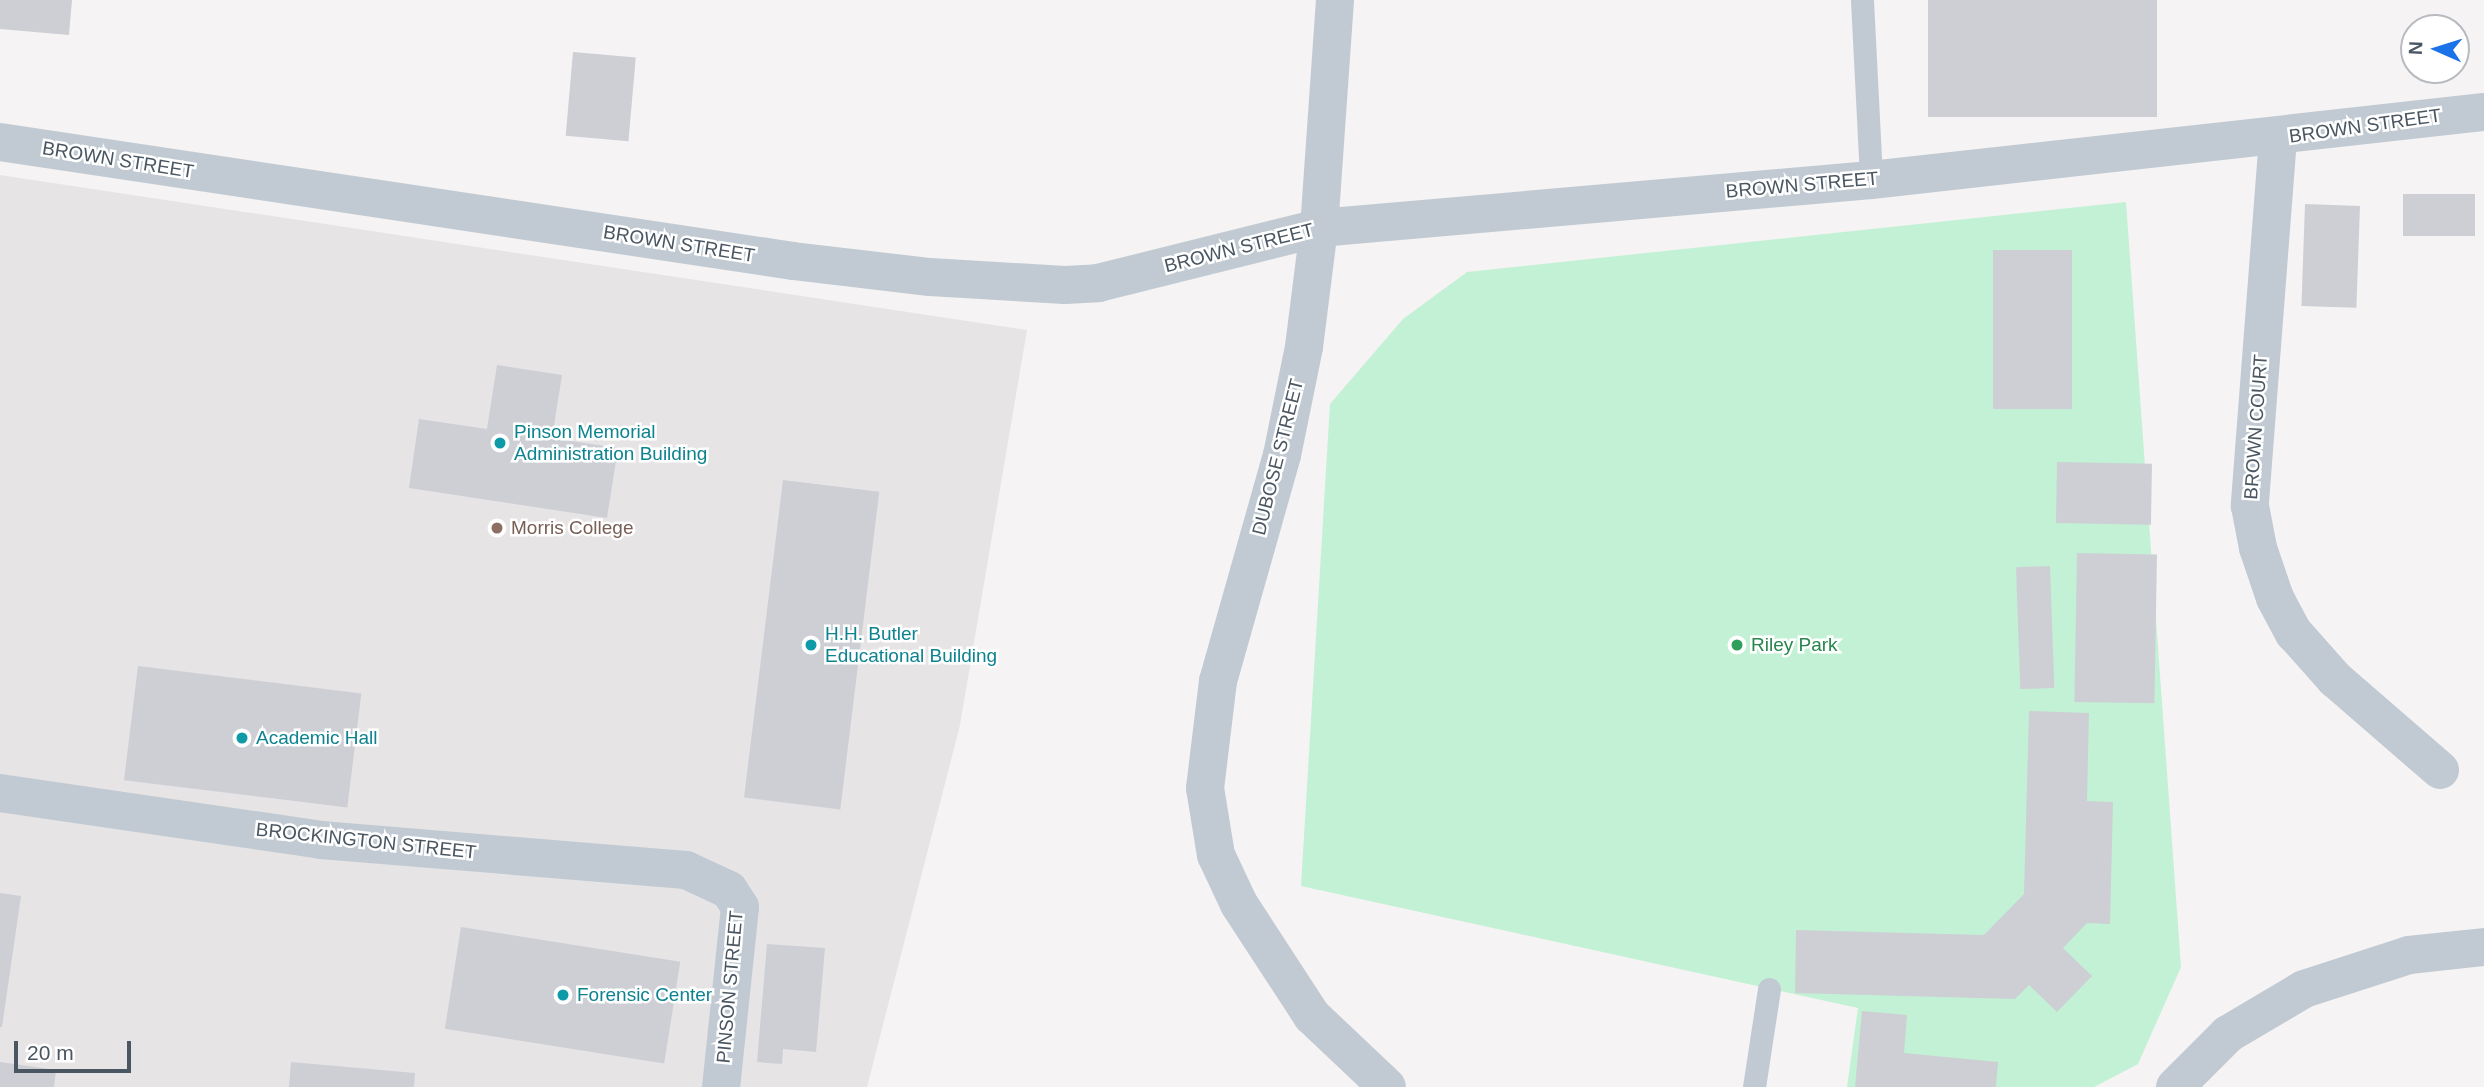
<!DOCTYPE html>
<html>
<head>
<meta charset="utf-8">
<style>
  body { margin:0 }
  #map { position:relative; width:2484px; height:1087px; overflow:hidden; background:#f5f3f3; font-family:Arial,sans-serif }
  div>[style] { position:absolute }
  .education>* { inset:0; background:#e6e4e5 }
  .green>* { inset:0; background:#c3f1d5 }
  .building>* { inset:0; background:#cdcfd5; transform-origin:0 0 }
  .service>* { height:23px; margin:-11.5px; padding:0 11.5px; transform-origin:11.5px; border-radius:11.5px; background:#c1cad2 }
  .minor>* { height:38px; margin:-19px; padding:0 19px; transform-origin:19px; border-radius:19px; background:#c1cad2 }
  .dots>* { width:19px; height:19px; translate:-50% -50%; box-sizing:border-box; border:4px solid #fff; border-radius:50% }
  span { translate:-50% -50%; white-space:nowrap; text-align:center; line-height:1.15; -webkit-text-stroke:5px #fff; paint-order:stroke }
  .street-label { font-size:19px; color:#4a5661 }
  .culture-label { font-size:19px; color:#0d838f }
  .left { translate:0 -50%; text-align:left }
  .education-label { font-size:19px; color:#785e54 }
  .leisure-label { font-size:19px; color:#27864d }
  .north { position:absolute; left:2400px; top:14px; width:70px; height:70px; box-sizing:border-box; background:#fff; border:2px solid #b7bbc0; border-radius:50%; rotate:273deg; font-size:19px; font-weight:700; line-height:28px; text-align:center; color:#4a5661 }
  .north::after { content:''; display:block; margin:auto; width:24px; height:32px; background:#1a73e8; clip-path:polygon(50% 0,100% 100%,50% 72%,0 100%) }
  .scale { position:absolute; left:14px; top:1041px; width:117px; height:32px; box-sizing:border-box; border:4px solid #4a5661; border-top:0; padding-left:9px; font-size:21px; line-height:24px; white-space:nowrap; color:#4a5661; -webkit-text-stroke:5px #fff; paint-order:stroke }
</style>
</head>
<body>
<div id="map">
  <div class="education">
    <i style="clip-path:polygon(0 175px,1027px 330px,960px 725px,867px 1087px,0 1087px)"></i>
  </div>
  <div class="green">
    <i style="clip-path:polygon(2126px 202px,2181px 967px,2138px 1064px,2094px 1087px,1847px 1087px,1858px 1008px,1301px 886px,1330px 404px,1403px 319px,1467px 272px)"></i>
  </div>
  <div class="building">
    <i style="clip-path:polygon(0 0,72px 0,69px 35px,0 29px)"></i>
    <i style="left:1928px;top:0;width:229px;height:117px"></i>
    <i style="left:573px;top:52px;width:63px;height:84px;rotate:5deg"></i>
    <i style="left:2475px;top:194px;width:42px;height:72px;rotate:90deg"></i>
    <i style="left:2305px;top:204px;width:55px;height:102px;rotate:2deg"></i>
    <i style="left:1993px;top:250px;width:79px;height:159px"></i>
    <i style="clip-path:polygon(497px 365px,562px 375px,552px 438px,618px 448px,607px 518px,409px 488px,419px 419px,487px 429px)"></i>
    <i style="left:2057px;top:462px;width:95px;height:61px;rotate:1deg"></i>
    <i style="left:783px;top:480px;width:97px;height:320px;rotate:7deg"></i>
    <i style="left:2077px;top:553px;width:80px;height:149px;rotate:1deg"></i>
    <i style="left:2050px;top:566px;width:122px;height:34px;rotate:88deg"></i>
    <i style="left:138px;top:666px;width:225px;height:115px;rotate:7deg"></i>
    <i style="clip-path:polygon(2029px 711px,2089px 713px,2087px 801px,2113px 802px,2110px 924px,2087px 923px,2063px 948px,2092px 976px,2057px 1012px,2029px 985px,2015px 999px,1795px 993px,1796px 930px,1984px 935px,2024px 894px)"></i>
    <i style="clip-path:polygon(0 893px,21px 896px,2px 1027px,0 1027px)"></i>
    <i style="left:461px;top:927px;width:222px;height:103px;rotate:9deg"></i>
    <i style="clip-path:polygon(767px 944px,825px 948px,816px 1052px,783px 1049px,782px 1064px,757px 1062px)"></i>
    <i style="clip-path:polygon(1862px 1011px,1907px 1015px,1904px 1053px,1998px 1062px,1996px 1087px,1855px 1087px)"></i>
    <i style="clip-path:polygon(0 1062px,56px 1070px,54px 1087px,0 1087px)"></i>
    <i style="clip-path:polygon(291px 1062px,415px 1073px,414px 1087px,289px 1087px)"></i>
  </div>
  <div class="service">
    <i style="left:1862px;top:0;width:180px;rotate:87.1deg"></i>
    <i style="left:1754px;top:1087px;width:99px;rotate:-81.3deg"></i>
  </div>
  <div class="minor">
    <i style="left:1335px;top:0;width:229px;rotate:94deg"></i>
    <i style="left:1319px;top:228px;width:120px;rotate:97.2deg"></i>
    <i style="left:1304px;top:347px;width:110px;rotate:101.5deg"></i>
    <i style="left:1282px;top:455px;width:235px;rotate:105.8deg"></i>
    <i style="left:1218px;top:681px;width:108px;rotate:96.9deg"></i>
    <i style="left:1205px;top:788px;width:68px;rotate:80.7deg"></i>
    <i style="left:1216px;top:855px;width:54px;rotate:64.9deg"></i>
    <i style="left:1239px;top:904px;width:134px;rotate:56.9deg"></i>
    <i style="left:1312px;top:1016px;width:103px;rotate:43.4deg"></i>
    <i style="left:2278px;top:138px;width:369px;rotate:94.4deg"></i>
    <i style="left:2250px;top:506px;width:43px;rotate:79.2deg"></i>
    <i style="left:2258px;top:548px;width:53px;rotate:71.2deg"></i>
    <i style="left:2275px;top:598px;width:40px;rotate:62deg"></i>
    <i style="left:2294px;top:633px;width:62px;rotate:48.3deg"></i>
    <i style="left:2335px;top:679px;width:139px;rotate:40.9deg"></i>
    <i style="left:0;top:142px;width:802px;rotate:8.53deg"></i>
    <i style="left:793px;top:261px;width:138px;rotate:6.7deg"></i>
    <i style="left:930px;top:277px;width:135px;rotate:3.4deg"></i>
    <i style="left:1065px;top:285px;width:33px;rotate:-3deg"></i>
    <i style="left:1098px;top:283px;width:228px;rotate:-14deg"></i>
    <i style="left:1319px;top:228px;width:554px;rotate:-4.97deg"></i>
    <i style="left:1871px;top:180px;width:617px;rotate:-6.33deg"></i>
    <i style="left:0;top:793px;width:324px;rotate:8.3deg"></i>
    <i style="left:321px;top:840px;width:366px;rotate:4.7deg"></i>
    <i style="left:686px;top:870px;width:47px;rotate:24.9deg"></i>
    <i style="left:729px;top:890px;width:20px;rotate:57deg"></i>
    <i style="left:740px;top:907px;width:181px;rotate:96deg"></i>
    <i style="left:2175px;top:1087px;width:75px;rotate:-45deg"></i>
    <i style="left:2228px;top:1034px;width:88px;rotate:-30.6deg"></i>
    <i style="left:2304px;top:989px;width:110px;rotate:-17.9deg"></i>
    <i style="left:2409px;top:955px;width:75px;rotate:-6.1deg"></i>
  </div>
  <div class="dots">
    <i style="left:500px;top:443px;background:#0f9aa8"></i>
    <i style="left:497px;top:528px;background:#8d6e63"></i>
    <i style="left:811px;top:645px;background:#0f9aa8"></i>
    <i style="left:1737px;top:645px;background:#2e9e5b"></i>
    <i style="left:242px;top:738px;background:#0f9aa8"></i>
    <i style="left:563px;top:995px;background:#0f9aa8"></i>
  </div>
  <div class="street-label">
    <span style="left:2365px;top:126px;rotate:-8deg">BROWN STREET</span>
    <span style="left:118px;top:160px;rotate:9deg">BROWN STREET</span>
    <span style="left:1802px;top:185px;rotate:-5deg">BROWN STREET</span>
    <span style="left:679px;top:244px;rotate:9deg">BROWN STREET</span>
    <span style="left:1239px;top:248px;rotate:-14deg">BROWN STREET</span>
    <span style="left:2256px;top:427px;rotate:-86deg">BROWN COURT</span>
    <span style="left:1278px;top:457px;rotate:-76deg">DUBOSE STREET</span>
    <span style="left:366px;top:841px;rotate:6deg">BROCKINGTON STREET</span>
    <span style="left:730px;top:987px;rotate:-85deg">PINSON STREET</span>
  </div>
  <div class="culture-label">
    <span class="left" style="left:514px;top:443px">Pinson Memorial<br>Administration Building</span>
    <span class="left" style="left:825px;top:645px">H.H. Butler<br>Educational Building</span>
    <span class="left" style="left:256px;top:738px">Academic Hall</span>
    <span class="left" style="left:577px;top:995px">Forensic Center</span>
  </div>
  <div class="education-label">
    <span class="left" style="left:511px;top:528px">Morris College</span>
  </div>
  <div class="leisure-label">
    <span class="left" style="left:1751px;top:645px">Riley Park</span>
  </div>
  <div class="north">N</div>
  <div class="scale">20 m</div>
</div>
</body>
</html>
